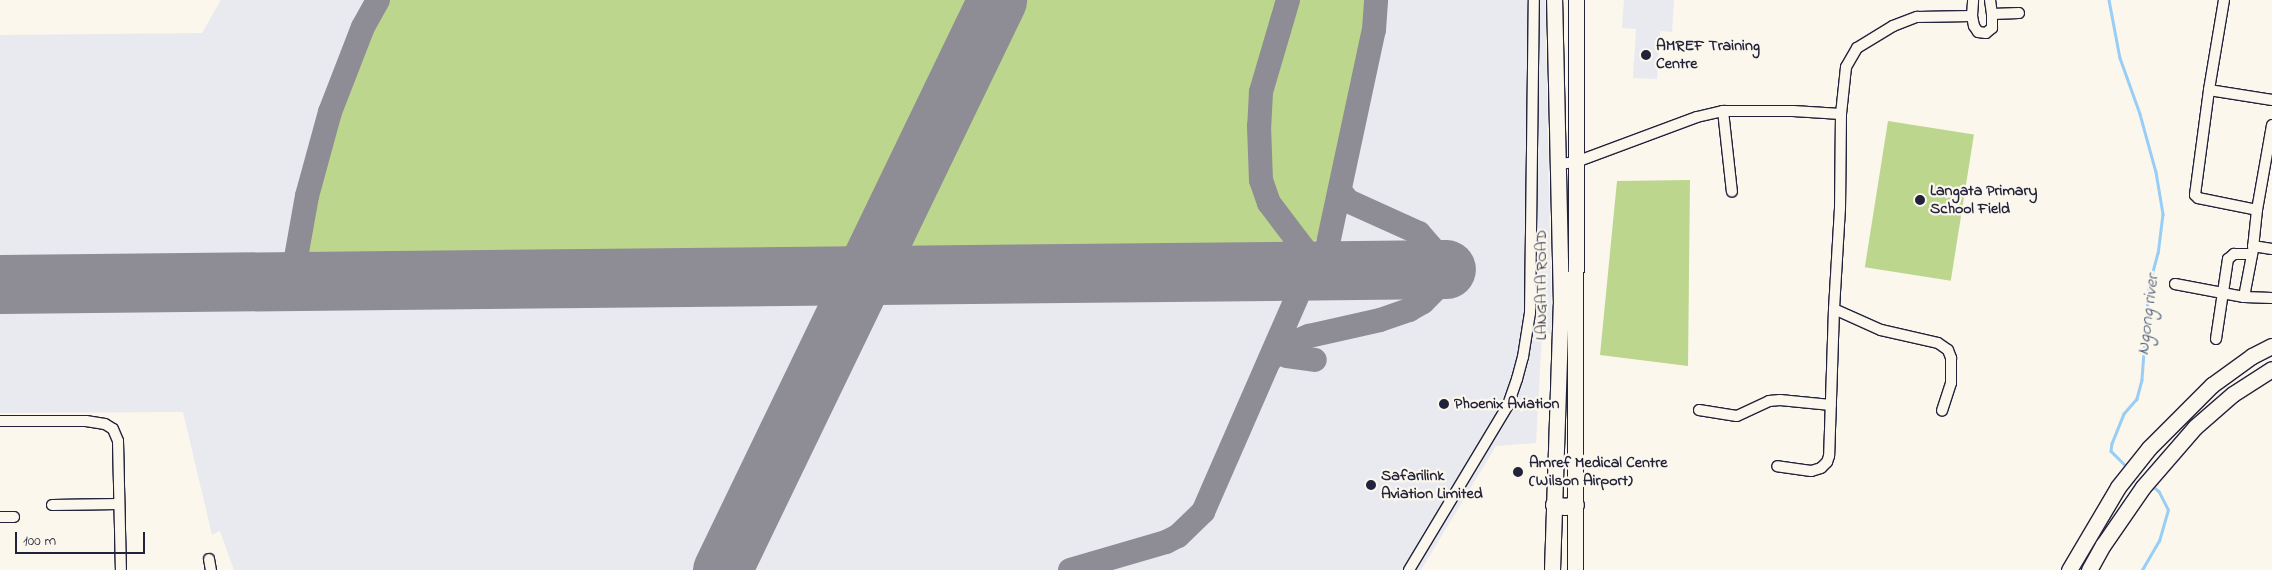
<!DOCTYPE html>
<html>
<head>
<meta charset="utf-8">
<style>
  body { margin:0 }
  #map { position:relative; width:2272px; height:570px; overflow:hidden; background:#fbf7ec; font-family:"Indie Flower",sans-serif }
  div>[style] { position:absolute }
  .built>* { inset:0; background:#e9e9f0 }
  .green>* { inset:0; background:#bcd68d; transform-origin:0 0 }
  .stream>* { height:2.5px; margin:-1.25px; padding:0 1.25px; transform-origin:1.25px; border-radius:1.25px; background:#98cef6 }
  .taxiway>* { height:24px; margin:-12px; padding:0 12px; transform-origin:12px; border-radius:12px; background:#8e8c94 }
  .runway>* { height:59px; margin:-29.5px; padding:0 29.5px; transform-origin:29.5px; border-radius:29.5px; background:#8e8c94 }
  .roads { filter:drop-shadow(1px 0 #22223b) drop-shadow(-1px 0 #22223b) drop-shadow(0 1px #22223b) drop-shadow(0 -1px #22223b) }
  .minor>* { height:10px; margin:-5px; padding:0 5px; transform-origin:5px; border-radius:5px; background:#fbf7ec }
  .secondary>* { height:15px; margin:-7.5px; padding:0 7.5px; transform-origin:7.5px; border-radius:7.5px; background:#fbf7ec }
  .primary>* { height:16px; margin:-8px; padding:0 8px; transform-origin:8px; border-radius:8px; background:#fbf7ec }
  .dots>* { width:14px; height:14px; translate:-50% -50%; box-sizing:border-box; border:2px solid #fbf7ec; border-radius:50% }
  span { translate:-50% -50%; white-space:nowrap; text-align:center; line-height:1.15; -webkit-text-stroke:4.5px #fbf7ec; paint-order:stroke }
  .poi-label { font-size:16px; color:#22223b; font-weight:700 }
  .left { translate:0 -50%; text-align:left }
  .street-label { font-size:16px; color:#22223b }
  .water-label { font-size:18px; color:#455673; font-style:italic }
  .scale { position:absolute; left:15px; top:532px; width:130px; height:22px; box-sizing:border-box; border:2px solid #22223b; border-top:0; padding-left:6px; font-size:15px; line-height:18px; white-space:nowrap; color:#22223b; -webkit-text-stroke:4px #fbf7ec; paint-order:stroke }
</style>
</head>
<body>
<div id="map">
  <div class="built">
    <i style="clip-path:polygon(221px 0,1545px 0,1552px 334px,1542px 333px,1536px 443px,1496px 446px,1421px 570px,234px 570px,220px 531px,212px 535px,183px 412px,0 413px,0 35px,202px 33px)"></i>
    <i style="clip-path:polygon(1624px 0,1674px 0,1672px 32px,1660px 31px,1657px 79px,1633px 78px,1636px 29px,1622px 28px)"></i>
  </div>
  <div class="green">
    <i style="clip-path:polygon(387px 0,975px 0,850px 249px,583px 257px,316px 258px,308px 251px,305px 237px,321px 170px,364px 51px)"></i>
    <i style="clip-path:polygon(1015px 0,1365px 0,1367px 9px,1327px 212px,1319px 236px,1310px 247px,1300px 251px,912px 251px,904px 247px,901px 241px,902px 235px)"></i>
    <i style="left:1888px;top:121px;width:87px;height:148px;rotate:9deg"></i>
    <i style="clip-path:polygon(1690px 180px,1688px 366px,1600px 355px,1617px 181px)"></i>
  </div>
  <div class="stream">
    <i style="left:2109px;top:0;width:59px;rotate:79.3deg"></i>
    <i style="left:2120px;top:58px;width:59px;rotate:70.3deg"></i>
    <i style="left:2140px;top:114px;width:60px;rotate:74.6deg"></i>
    <i style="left:2156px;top:172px;width:43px;rotate:80.5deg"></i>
    <i style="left:2163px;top:214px;width:39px;rotate:97deg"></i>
    <i style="left:2158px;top:253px;width:34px;rotate:105deg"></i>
    <i style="left:2149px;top:286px;width:94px;rotate:94.3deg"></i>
    <i style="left:2142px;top:380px;width:20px;rotate:105deg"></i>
    <i style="left:2137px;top:399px;width:20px;rotate:131deg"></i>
    <i style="left:2124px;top:414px;width:31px;rotate:112deg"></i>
    <i style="left:2112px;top:443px;width:8px;rotate:97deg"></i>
    <i style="left:2111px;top:451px;width:23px;rotate:45deg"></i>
    <i style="left:2142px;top:570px;width:34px;rotate:-60deg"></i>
    <i style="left:2159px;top:541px;width:32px;rotate:-74deg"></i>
    <i style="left:2168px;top:510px;width:20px;rotate:-117deg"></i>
    <i style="left:2159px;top:492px;width:11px;rotate:-139deg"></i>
  </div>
  <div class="taxiway">
    <i style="left:1288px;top:0;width:96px;rotate:106.4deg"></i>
    <i style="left:1261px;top:92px;width:34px;rotate:93deg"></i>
    <i style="left:1259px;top:126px;width:54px;rotate:87.9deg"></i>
    <i style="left:1261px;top:180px;width:24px;rotate:71deg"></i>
    <i style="left:1269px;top:203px;width:73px;rotate:52.8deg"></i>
    <i style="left:1340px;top:191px;width:13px;rotate:51deg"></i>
    <i style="left:1348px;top:201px;width:78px;rotate:24.3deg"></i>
    <i style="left:1419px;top:233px;width:29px;rotate:49deg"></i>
    <i style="left:1281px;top:271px;width:34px;rotate:-17deg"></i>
    <i style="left:1313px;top:261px;width:15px;rotate:-32deg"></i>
    <i style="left:1326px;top:253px;width:228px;rotate:-77.9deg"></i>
    <i style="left:1374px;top:30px;width:30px;rotate:-86deg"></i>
    <i style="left:292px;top:280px;width:85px;rotate:-79.9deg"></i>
    <i style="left:307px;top:196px;width:87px;rotate:-74.7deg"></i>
    <i style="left:330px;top:112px;width:91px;rotate:-68.8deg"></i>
    <i style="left:363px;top:27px;width:31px;rotate:-61deg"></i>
    <i style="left:1280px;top:338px;width:12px;rotate:85deg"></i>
    <i style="left:1281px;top:350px;width:8px;rotate:45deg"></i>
    <i style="left:1287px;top:356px;width:28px;rotate:8deg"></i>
    <i style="left:1271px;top:359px;width:19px;rotate:-43deg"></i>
    <i style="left:1285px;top:346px;width:26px;rotate:-23deg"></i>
    <i style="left:1309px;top:336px;width:73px;rotate:-12.7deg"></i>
    <i style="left:1380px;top:320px;width:31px;rotate:-19deg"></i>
    <i style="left:1409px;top:310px;width:16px;rotate:-30deg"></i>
    <i style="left:1423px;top:302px;width:18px;rotate:-45deg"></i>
    <i style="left:1070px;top:570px;width:100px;rotate:-16.3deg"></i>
    <i style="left:1166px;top:542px;width:13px;rotate:-27deg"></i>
    <i style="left:1178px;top:536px;width:35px;rotate:-44deg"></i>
    <i style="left:1203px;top:512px;width:240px;rotate:-66.4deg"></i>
    <i style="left:1299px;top:292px;width:5px;rotate:-79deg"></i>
    <i style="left:1300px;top:287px;width:8px;rotate:-120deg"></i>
    <i style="left:1296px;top:280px;width:17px;rotate:-149deg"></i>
  </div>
  <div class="runway">
    <i style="left:0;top:284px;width:1446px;rotate:-0.59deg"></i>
    <i style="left:722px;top:570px;width:633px;rotate:-64.24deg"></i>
  </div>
  <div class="roads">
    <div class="minor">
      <i style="left:1990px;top:0;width:14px;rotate:82deg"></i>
      <i style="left:1992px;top:14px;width:27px;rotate:-2deg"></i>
      <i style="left:2224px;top:0;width:91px;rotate:99.5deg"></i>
      <i style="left:2209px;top:90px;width:64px;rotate:9deg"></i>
      <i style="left:1972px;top:16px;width:10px;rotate:79deg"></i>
      <i style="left:1974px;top:26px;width:7px;rotate:56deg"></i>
      <i style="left:1978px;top:32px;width:8px;rotate:7deg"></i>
      <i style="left:1986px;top:33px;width:8px;rotate:-40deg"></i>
      <i style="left:1992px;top:28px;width:14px;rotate:-90deg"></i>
      <i style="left:2209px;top:90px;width:106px;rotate:97.6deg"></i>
      <i style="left:2195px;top:195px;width:4px;rotate:45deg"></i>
      <i style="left:2198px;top:198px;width:60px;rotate:11.5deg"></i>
      <i style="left:1723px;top:111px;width:81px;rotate:83.7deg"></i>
      <i style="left:1841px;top:114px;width:47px;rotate:-83.9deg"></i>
      <i style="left:1846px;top:67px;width:22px;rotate:-60deg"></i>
      <i style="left:1857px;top:48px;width:42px;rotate:-31.4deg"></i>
      <i style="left:1893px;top:26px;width:26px;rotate:-21deg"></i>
      <i style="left:1917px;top:17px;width:55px;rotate:-1deg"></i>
      <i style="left:1972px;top:16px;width:16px;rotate:-86deg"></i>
      <i style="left:2272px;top:125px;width:86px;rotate:100deg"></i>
      <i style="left:2257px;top:210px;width:36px;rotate:96deg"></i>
      <i style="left:2253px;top:246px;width:19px;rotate:9deg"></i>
      <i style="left:1558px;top:164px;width:18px;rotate:-6deg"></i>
      <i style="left:1576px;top:162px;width:129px;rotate:-20.4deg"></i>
      <i style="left:1697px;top:117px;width:27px;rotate:-13deg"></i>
      <i style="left:1723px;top:111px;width:70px"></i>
      <i style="left:1793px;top:111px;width:48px;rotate:3.6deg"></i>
      <i style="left:1841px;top:114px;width:94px;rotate:90.6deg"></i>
      <i style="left:1840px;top:208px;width:101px;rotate:93.4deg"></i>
      <i style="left:1834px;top:309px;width:147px;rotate:91.9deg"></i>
      <i style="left:1829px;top:456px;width:6px;rotate:108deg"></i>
      <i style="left:1827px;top:462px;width:8px;rotate:135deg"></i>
      <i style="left:1821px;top:468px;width:10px;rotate:163deg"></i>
      <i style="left:1811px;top:471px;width:34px;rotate:-172deg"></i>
      <i style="left:2175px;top:284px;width:70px;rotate:10.7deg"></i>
      <i style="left:2244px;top:297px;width:28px;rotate:2deg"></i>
      <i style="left:2244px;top:297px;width:48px;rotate:-79.2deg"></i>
      <i style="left:1834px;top:309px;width:51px;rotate:24.1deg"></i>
      <i style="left:1881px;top:330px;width:58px;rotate:12.8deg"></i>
      <i style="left:1938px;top:343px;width:12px;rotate:35deg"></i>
      <i style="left:1948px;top:350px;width:9px;rotate:69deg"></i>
      <i style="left:1951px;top:358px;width:25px;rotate:90deg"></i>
      <i style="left:1951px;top:383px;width:29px;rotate:108deg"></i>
      <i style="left:2216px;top:339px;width:81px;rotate:-81.5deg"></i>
      <i style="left:2228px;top:259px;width:8px;rotate:-40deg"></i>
      <i style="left:2234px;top:254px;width:18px"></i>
      <i style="left:1699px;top:410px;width:38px;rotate:9deg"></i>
      <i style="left:1737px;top:416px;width:35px;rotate:-25deg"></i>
      <i style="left:1769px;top:401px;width:11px;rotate:-5deg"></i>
      <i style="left:1780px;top:400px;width:51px;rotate:5.6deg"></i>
      <i style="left:0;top:421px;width:86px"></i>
      <i style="left:86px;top:421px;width:19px;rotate:9deg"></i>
      <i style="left:105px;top:424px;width:9px;rotate:32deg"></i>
      <i style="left:113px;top:429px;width:13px;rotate:67deg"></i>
      <i style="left:118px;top:441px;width:129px;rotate:88.7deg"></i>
      <i style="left:52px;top:505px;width:67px;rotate:-0.9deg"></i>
      <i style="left:0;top:517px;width:14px"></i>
      <i style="left:209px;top:559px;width:11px;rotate:80deg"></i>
      <i style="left:1409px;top:570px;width:192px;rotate:-59deg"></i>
      <i style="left:1508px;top:405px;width:28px;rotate:-71deg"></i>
      <i style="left:1517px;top:379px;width:23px;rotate:-75deg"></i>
      <i style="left:1523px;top:357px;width:45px;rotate:-81deg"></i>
      <i style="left:1530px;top:313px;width:313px;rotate:-89.3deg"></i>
    </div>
    <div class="secondary">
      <i style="left:1552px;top:570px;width:266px;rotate:-88.1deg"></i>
      <i style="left:1561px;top:304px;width:304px;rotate:-91.3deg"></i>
      <i style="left:1575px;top:570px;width:570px;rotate:-89.9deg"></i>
      <i style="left:2069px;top:570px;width:96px;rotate:-59.4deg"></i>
      <i style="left:2118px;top:487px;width:50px;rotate:-51.5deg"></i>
      <i style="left:2149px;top:448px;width:89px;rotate:-45deg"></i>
      <i style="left:2212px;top:385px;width:49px;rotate:-35.9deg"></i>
      <i style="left:2252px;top:356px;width:22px;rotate:-27deg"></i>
      <i style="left:2089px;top:570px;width:29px;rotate:-61deg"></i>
      <i style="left:2103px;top:545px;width:70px;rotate:-55.4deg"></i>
      <i style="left:2143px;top:487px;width:79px;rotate:-49.1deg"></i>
      <i style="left:2195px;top:427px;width:50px;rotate:-41deg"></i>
      <i style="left:2233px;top:394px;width:46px;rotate:-32.7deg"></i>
    </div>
    <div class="primary">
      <i style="left:1554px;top:505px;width:11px;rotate:10deg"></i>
      <i style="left:1565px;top:507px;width:11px;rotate:-10deg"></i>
    </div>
  </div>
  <div class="dots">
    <i style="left:1646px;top:55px;background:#22223b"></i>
    <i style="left:1920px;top:200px;background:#22223b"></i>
    <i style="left:1444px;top:404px;background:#22223b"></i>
    <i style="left:1518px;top:472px;background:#22223b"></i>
    <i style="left:1371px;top:485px;background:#22223b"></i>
  </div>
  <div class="poi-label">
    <span class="left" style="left:1656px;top:55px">AMREF Training<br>Centre</span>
    <span class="left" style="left:1930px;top:200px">Langata Primary<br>School Field</span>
    <span class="left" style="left:1454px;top:404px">Phoenix Aviation</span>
    <span class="left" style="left:1529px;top:472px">Amref Medical Centre<br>(Wilson Airport)</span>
    <span class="left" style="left:1381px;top:485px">Safarilink<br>Aviation Limited</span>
  </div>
  <div class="street-label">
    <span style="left:1542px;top:285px;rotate:-90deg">LANGATA ROAD</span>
  </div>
  <div class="water-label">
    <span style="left:2149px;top:315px;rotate:-83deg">Ngong river</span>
  </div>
  <div class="scale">100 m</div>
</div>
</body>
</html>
